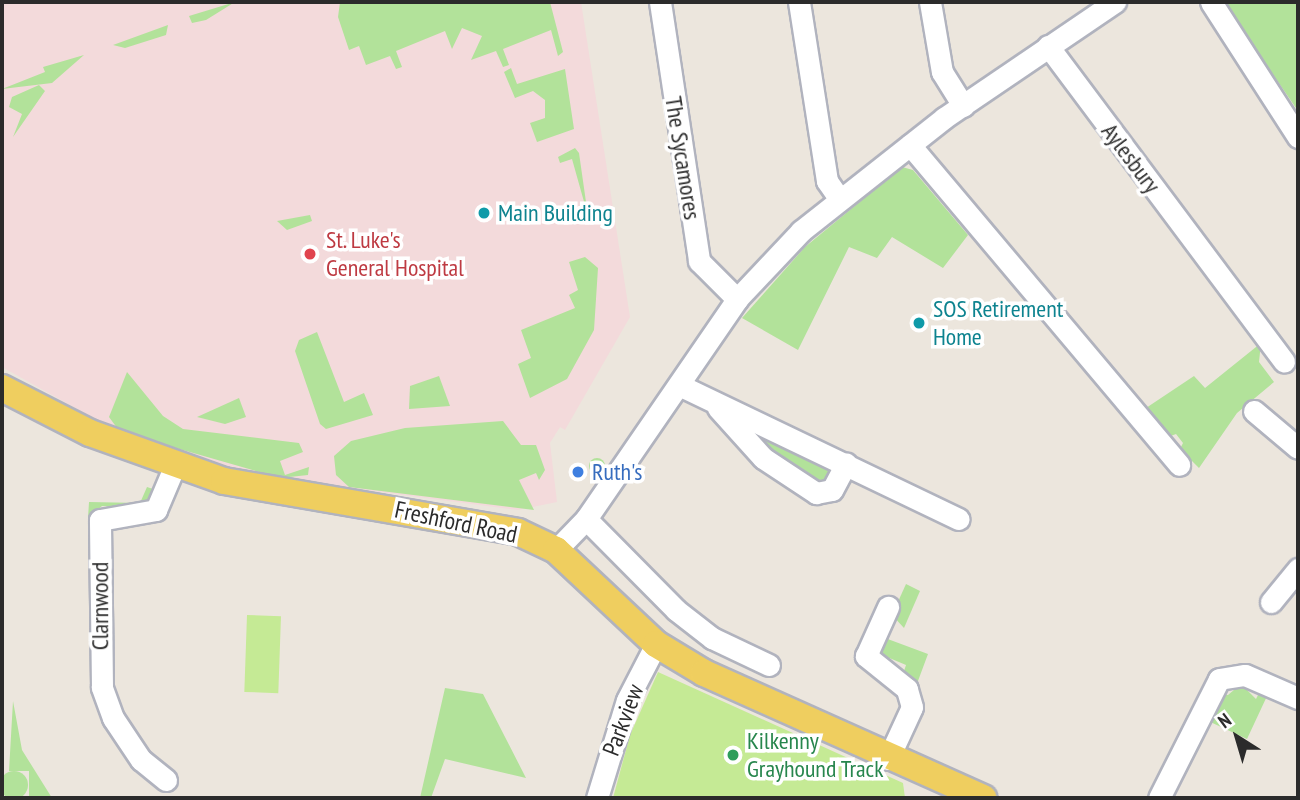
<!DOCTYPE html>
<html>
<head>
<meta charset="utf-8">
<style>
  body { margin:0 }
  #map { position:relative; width:1300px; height:800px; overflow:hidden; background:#ece6dd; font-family:"PT Sans Narrow",sans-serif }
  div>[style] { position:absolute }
  .medical>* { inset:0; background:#f3dadb }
  .green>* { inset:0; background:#b2e29a }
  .round { border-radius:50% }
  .pitch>* { inset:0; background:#c5ea95; transform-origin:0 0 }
  .roads { filter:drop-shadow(2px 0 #b1b3be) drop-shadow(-2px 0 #b1b3be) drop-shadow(0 2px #b1b3be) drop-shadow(0 -2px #b1b3be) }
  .minor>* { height:21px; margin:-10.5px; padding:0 10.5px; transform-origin:10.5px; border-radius:10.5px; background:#fff }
  .major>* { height:26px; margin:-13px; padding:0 13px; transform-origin:13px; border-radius:13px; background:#efce5f }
  .dots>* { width:19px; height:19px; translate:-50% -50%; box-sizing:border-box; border:4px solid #fff; border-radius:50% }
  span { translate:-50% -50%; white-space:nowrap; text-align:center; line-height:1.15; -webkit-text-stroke:7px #fff; paint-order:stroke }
  .street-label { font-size:24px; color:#2b2b2b }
  .culture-label { font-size:24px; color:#0d838f }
  .left { translate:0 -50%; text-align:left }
  .health-label { font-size:24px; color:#be3a42 }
  .shop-label { font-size:24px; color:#366cbe }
  .leisure-label { font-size:24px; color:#27864d }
  .frame { position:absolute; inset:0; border:4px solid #2b2b2b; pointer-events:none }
  .north { position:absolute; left:1202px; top:702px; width:70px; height:70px; -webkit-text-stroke:5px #fff; paint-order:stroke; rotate:323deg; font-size:19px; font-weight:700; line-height:28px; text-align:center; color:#2b2b2b }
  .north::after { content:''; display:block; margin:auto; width:24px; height:32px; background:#2b2b2b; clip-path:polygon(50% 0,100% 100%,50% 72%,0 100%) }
</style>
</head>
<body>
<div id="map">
  <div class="medical">
    <i style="clip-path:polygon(2px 2px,581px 2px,630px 317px,565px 430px,560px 427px,550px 443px,557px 502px,518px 510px,280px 479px,198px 460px,120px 433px,2px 367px)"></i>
  </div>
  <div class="green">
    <i style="clip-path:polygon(235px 2px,206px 20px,192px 23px,189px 16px)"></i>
    <i style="clip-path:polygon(340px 2px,550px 2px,563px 52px,558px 56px,551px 30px,503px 49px,509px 65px,503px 67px,496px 51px,471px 60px,482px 36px,462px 28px,452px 49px,445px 31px,396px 51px,402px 67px,396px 69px,390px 56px,366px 65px,359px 46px,349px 50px,338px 17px)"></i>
    <i style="clip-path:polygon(1223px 2px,1298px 2px,1298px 126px,1296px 108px)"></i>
    <i style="clip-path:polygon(168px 25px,166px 35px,125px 48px,113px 45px)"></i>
    <i style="clip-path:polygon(84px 55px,52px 83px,2px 89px,45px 72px,43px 67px)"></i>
    <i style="clip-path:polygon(511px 68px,517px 84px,565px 69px,574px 129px,537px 142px,530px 123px,545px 118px,545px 100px,533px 91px,515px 98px,504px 72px)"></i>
    <i style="clip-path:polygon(39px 85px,45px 91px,13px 137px,22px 114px,9px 107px,12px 97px)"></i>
    <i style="clip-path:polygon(575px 148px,579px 153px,588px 216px,572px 159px,560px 163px,558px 157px)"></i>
    <i style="clip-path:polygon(902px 167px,913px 170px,968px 235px,943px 268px,892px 237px,877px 258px,849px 247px,798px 350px,742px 318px,805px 247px)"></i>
    <i style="clip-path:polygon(310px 215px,312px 221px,287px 230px,277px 221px)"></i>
    <i style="clip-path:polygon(585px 257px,598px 268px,594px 330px,567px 379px,530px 398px,518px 364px,531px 358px,521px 330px,575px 308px,569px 295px,578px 290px,569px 262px)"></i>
    <i style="clip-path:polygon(317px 332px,344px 402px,364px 393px,373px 415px,326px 429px,320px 424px,295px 351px,299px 340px)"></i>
    <i style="clip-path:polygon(1261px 343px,1259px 362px,1274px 382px,1237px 413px,1199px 468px,1192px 461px,1187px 465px,1179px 451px,1183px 443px,1176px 434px,1168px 437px,1146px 408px,1194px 376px,1205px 388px)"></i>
    <i style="clip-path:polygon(127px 372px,163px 416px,183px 429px,299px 443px,303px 452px,280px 461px,285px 475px,309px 467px,308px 475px,280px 478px,120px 432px,109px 417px)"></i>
    <i style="clip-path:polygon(439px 376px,450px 406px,409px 409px,410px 386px)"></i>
    <i style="clip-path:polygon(239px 398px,246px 417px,225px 424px,197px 417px)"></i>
    <i style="clip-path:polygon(503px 421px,521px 445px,536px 445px,545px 470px,539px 480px,536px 473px,519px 480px,534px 510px,349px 487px,336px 475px,334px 456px,351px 441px,405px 428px)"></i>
    <i style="clip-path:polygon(740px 421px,833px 467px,822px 488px,789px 469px)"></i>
    <i class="round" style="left:589px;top:458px;width:16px;height:16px"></i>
    <i style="clip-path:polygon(147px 487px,159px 491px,153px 502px,120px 507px,102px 506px,88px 518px,89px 502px,140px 503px)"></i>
    <i style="clip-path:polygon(906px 584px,920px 591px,904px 628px,892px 615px)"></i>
    <i style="clip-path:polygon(885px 638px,928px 654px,915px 689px,903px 674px,906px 665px,887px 657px,878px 664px,878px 643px)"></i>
    <i style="clip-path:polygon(1241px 684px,1256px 699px,1260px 691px,1268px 694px,1247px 739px,1206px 720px,1218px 694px,1228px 695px)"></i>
    <i style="clip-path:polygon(445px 688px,483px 694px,526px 778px,445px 759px,431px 798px,420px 798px)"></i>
    <i style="clip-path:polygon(13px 701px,22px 750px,52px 798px,29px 798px,29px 771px,9px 771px)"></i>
    <i class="round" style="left:0;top:771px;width:28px;height:28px"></i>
  </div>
  <div class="pitch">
    <i style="left:247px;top:615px;width:34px;height:77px;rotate:2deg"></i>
    <i style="clip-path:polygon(658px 672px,903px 783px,905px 798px,613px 798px,630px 735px)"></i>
  </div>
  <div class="roads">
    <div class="minor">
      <i style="left:660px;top:2px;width:262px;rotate:81.4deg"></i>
      <i style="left:699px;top:261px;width:54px;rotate:45deg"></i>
      <i style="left:799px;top:2px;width:181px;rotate:81.1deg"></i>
      <i style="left:827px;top:181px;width:21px;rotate:55deg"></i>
      <i style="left:930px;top:2px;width:71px;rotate:80.3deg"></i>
      <i style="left:942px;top:72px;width:40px;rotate:58deg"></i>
      <i style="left:1211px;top:2px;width:161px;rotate:57.2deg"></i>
      <i style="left:1048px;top:46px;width:394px;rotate:53.2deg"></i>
      <i style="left:910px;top:145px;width:418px;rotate:49.9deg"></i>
      <i style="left:679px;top:385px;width:310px;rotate:25.6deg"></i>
      <i style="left:718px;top:408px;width:67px;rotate:48deg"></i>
      <i style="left:763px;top:458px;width:64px;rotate:33.4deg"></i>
      <i style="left:816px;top:493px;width:16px;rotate:-11deg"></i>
      <i style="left:832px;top:490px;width:30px;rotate:-62deg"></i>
      <i style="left:1254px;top:411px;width:57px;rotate:40.1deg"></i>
      <i style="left:586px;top:519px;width:128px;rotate:45.3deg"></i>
      <i style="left:676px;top:610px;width:46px;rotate:37.9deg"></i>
      <i style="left:712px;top:638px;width:63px;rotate:25.3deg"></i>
      <i style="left:556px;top:550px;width:43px;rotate:-45.9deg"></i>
      <i style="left:586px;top:519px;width:267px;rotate:-55.5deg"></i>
      <i style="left:737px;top:299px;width:93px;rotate:-46.7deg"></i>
      <i style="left:801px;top:231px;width:182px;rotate:-38.3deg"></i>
      <i style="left:944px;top:118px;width:207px;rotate:-34.2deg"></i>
      <i style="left:1271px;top:602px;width:43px;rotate:-50.7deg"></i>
      <i style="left:888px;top:759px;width:57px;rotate:-65.2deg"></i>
      <i style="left:912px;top:707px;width:19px;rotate:-106deg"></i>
      <i style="left:907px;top:689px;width:53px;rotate:-141.2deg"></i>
      <i style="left:866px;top:656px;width:54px;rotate:-65.8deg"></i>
      <i style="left:166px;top:780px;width:32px;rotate:-141deg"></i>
      <i style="left:141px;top:760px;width:50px;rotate:-123.7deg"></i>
      <i style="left:113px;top:718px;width:33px;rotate:-110deg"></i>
      <i style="left:102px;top:687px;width:167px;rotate:-90.7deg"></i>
      <i style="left:100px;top:520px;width:57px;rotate:-10.1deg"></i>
      <i style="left:156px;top:510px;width:49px;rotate:-67.1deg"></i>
      <i style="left:597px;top:798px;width:102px;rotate:-73deg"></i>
      <i style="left:627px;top:700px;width:63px;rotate:-62.6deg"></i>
      <i style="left:1159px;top:798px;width:133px;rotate:-63.2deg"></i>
      <i style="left:1219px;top:679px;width:26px;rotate:-9deg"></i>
      <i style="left:1245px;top:675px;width:58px;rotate:23.5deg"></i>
    </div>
    <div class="major">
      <i style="left:2px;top:388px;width:99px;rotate:27.1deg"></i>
      <i style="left:90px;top:433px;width:142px;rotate:19.7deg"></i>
      <i style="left:224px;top:481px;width:298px;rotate:9.8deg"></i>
      <i style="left:518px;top:532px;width:42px;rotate:25.3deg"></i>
      <i style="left:556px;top:550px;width:137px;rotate:43.2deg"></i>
      <i style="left:656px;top:644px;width:56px;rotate:31.1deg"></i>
      <i style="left:704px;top:673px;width:306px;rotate:24.1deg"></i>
    </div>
  </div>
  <div class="dots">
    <i style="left:484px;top:213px;background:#0f9aa8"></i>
    <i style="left:310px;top:254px;background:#e0444e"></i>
    <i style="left:919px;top:323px;background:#0f9aa8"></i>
    <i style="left:578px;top:472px;background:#3f7fe0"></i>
    <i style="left:733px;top:755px;background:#2e9e5b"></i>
  </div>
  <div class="street-label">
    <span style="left:683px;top:158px;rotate:81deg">The Sycamores</span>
    <span style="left:1131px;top:158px;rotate:53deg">Aylesbury</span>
    <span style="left:456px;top:522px;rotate:12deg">Freshford Road</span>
    <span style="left:100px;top:606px;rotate:-90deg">Clarnwood</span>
    <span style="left:623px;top:720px;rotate:-69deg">Parkview</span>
  </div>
  <div class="culture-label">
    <span class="left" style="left:498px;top:213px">Main Building</span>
    <span class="left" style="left:933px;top:323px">SOS Retirement<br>Home</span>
  </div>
  <div class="health-label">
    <span class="left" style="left:326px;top:254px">St. Luke's<br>General Hospital</span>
  </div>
  <div class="shop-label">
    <span class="left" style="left:592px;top:472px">Ruth's</span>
  </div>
  <div class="leisure-label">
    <span class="left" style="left:747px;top:755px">Kilkenny<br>Grayhound Track</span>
  </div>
  <div class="frame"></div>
  <div class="north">N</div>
</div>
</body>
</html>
